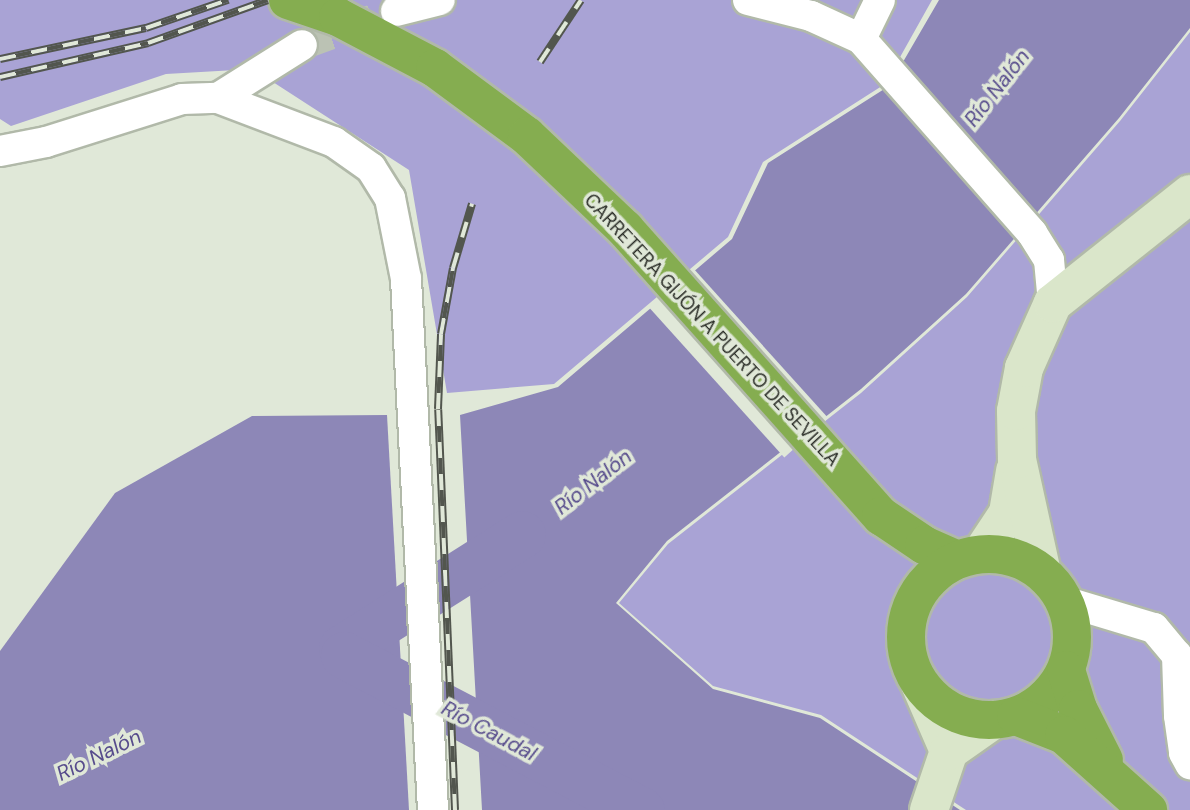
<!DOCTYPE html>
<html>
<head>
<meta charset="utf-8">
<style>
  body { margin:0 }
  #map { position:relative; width:1190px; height:810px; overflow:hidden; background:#e0e8d8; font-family:"DM Sans",sans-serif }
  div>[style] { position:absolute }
  .forest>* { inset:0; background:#a9a3d5 }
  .water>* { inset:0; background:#8d87b7 }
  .pier>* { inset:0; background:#e0e8d8; transform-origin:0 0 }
  .river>* { height:47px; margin:-23.5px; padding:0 23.5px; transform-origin:23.5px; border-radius:23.5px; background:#8d87b7 }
  .street-tunnel>* { height:30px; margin-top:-15px; transform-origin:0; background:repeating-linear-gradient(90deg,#bbc2b4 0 30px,transparent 0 45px) }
  .roads { filter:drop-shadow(2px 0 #b1b9a9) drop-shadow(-2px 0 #b1b9a9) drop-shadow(0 2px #b1b9a9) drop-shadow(0 -2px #b1b9a9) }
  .street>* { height:30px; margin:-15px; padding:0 15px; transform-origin:15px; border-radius:15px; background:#fff }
  .secondary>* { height:38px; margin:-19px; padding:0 19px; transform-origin:19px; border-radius:19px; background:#dae6ca }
  .highway>* { height:38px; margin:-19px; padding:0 19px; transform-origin:19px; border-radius:19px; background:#85ad50 }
  .highway>.ring { margin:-19px; padding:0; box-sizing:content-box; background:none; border:38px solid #85ad50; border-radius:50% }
  .rail>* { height:8px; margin-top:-4px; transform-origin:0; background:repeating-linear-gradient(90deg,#e0e8d8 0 16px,#52564e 0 32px); box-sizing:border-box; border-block:2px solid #52564e }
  span { translate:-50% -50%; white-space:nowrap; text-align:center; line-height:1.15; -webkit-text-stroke:7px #e0e8d8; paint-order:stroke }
  .street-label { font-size:19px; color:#292c26 }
  .water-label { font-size:21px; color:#574c8c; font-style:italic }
</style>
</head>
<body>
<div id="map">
  <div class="forest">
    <i style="clip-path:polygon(0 0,932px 0,885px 84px,763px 162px,728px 237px,554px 384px,447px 393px,409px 170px,253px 69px,166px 74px,11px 126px,0 119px)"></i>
    <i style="clip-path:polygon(1190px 32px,1190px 810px,966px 810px,821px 715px,713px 686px,619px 603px,668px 544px,861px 393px,967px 297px,1120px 121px)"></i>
  </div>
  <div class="water">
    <i style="clip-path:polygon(939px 0,1190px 0,1190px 28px,1119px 118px,966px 294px,861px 389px,667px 541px,616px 603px,713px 689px,820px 718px,960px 810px,482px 810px,460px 415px,558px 387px,732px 239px,768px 163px,889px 86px)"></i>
    <i style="clip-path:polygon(387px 415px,409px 810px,0 810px,0 651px,115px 493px,252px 416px)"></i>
  </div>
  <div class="pier">
    <i style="left:693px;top:268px;width:202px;height:59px;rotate:48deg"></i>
  </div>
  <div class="river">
    <i style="left:342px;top:648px;width:213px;rotate:-32.3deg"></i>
    <i style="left:344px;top:655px;width:335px;rotate:27.6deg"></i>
  </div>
  <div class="street-tunnel">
    <i style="left:302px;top:45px;width:100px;rotate:-19.9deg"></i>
  </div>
  <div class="roads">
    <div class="street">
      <i style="left:748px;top:0;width:65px;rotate:14.3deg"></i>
      <i style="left:811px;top:16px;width:55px;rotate:24.7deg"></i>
      <i style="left:861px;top:39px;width:259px;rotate:48.6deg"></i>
      <i style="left:1032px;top:233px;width:32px;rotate:58deg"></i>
      <i style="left:1049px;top:260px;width:43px;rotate:84.7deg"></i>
      <i style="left:396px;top:11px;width:45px;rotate:-14deg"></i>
      <i style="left:861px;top:39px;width:43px;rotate:-64deg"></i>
      <i style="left:218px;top:98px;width:99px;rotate:-32.2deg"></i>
      <i style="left:0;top:151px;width:47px;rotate:-11.1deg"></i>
      <i style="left:46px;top:142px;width:143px;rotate:-17.5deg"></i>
      <i style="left:182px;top:99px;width:36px;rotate:-2deg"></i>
      <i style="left:218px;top:98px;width:124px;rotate:20.8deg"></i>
      <i style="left:334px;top:142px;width:45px;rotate:35.1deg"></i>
      <i style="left:371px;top:168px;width:36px;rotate:58deg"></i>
      <i style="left:390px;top:198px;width:83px;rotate:78.8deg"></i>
      <i style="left:406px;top:279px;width:532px;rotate:87.09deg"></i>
      <i style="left:1064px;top:601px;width:94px;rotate:16.7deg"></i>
      <i style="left:1154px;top:628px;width:35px;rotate:50deg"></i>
      <i style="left:1177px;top:655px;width:61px;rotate:88.1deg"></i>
      <i style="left:1179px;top:716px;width:37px;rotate:82deg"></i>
      <i style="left:1184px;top:753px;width:13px;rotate:61deg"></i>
    </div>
    <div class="secondary">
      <i style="left:981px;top:554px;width:49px;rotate:-56.6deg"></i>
      <i style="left:1008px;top:513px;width:43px;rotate:-80.5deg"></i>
      <i style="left:1042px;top:573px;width:117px;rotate:-102.4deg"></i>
      <i style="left:1017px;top:459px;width:48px;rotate:-91.2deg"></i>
      <i style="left:1016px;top:411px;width:44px;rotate:-79.5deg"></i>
      <i style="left:1024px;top:368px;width:71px;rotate:-66deg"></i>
      <i style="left:1053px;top:303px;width:175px;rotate:-38.5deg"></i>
      <i style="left:920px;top:684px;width:73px;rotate:66.6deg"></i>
      <i style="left:929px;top:810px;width:62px;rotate:-71.3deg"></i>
      <i style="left:949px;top:751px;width:54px;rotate:-35.2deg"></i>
    </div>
    <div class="highway">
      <i style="left:288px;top:0;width:53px;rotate:18.8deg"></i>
      <i style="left:338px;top:17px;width:110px;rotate:27.7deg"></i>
      <i style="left:435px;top:68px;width:114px;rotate:36.5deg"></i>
      <i style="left:527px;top:136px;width:135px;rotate:43.5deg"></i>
      <i style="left:625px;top:229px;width:385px;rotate:48.3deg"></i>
      <i style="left:881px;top:516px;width:52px;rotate:34deg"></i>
      <i style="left:924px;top:545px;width:36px;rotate:24deg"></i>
      <i class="ring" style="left:906px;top:554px;width:128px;height:128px"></i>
      <i style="left:1066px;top:670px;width:41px;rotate:72.9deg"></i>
      <i style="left:1078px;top:709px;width:57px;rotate:63deg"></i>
      <i style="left:1016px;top:716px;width:52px;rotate:21.6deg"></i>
      <i style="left:1064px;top:735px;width:113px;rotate:41.8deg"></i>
    </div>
  </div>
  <div class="rail">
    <i style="left:0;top:59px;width:149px;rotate:-12deg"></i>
    <i style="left:146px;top:28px;width:87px;rotate:-18.9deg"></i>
    <i style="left:540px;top:62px;width:74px;rotate:-56.5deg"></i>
    <i style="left:0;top:77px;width:152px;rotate:-12.9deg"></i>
    <i style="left:148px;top:43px;width:127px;rotate:-19.7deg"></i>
    <i style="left:455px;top:810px;width:401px;rotate:-92.4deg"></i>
    <i style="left:438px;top:409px;width:75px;rotate:-87.7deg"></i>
    <i style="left:441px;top:334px;width:67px;rotate:-79.7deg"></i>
    <i style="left:453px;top:268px;width:67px;rotate:-73.5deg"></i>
  </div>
  <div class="street-label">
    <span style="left:712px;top:330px;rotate:47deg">CARRETERA GIJÓN A PUERTO DE SEVILLA</span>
  </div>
  <div class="water-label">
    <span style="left:997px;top:88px;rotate:-52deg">Río Nalón</span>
    <span style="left:593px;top:482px;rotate:-38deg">Río Nalón</span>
    <span style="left:489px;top:731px;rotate:28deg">Río Caudal</span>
    <span style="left:99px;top:755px;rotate:-26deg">Río Nalón</span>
  </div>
</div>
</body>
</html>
